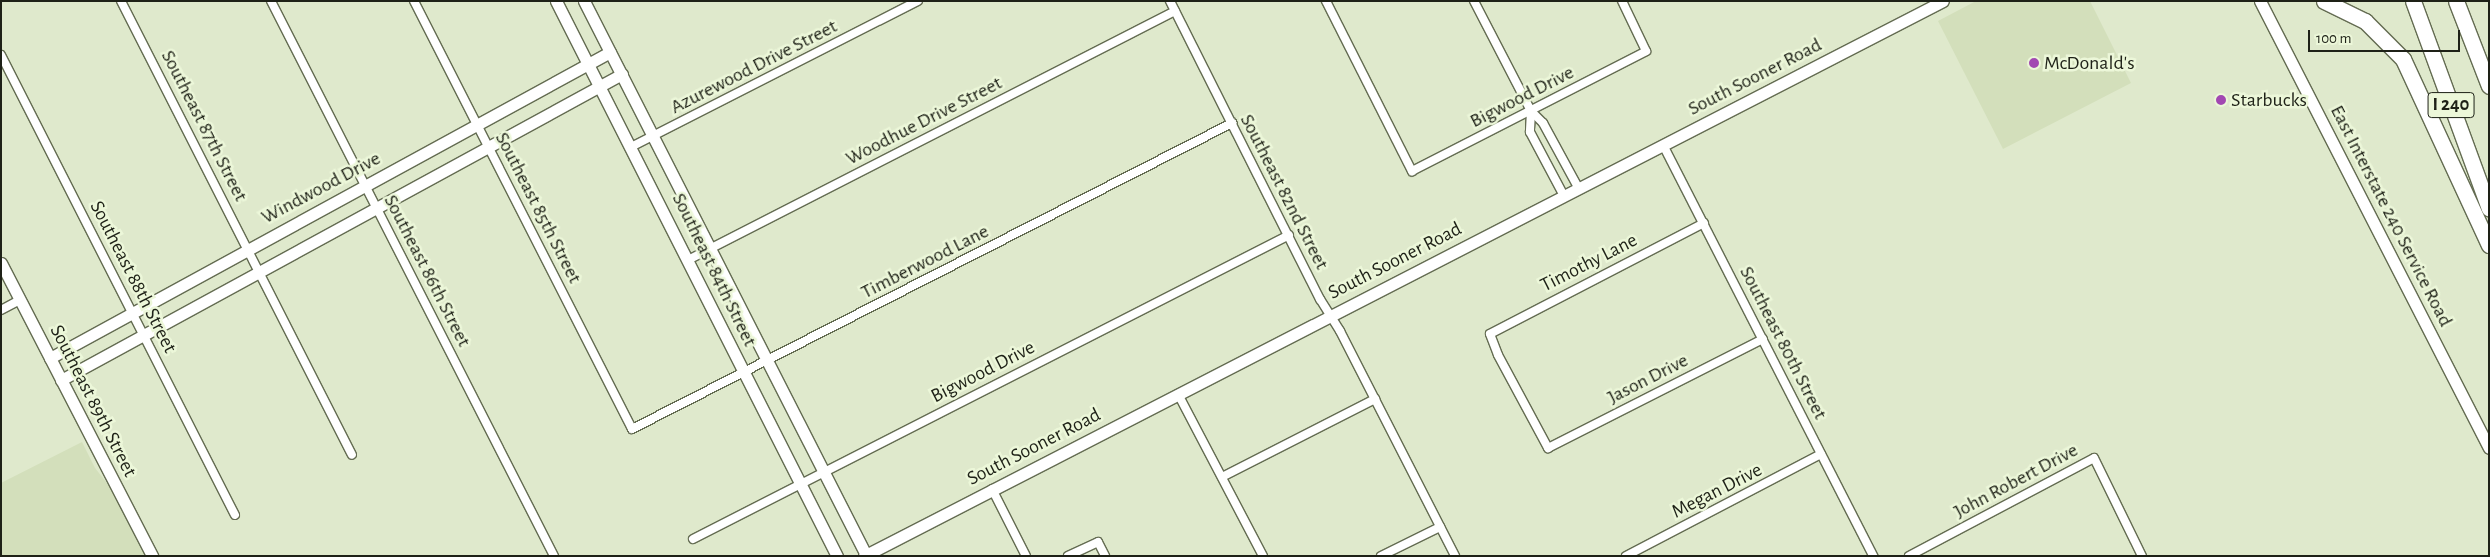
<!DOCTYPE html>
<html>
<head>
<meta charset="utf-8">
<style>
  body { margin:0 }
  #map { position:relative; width:2490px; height:557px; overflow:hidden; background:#dfe9cc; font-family:"Alegreya Sans",sans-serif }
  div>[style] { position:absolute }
  .built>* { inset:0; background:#d3dfbb }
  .roads { filter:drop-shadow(1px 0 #646c52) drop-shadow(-1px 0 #646c52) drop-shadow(0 1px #646c52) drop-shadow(0 -1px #646c52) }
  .street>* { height:8px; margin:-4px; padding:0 4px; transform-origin:4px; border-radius:4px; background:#fff }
  .secondary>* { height:11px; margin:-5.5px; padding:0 5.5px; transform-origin:5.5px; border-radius:5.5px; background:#fff }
  .highway>* { height:15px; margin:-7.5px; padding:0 7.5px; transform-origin:7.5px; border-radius:7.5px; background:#fff }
  .dots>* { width:14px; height:14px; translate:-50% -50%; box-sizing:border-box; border:2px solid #ecf7d9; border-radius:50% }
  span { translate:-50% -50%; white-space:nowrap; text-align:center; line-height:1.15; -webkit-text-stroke:5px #ecf7d9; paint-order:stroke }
  .shield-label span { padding:1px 4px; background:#ecf7d9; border:1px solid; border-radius:4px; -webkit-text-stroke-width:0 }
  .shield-label { font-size:19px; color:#1e2117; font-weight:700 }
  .poi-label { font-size:20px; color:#1e2117 }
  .left { translate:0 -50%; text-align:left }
  .street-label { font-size:20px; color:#1e2117 }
  .frame { position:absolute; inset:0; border:2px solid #1e2117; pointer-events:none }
  .scale { position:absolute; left:2308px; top:30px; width:152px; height:22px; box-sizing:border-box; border:2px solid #1e2117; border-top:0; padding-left:6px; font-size:15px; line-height:18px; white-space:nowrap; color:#1e2117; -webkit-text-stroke:4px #ecf7d9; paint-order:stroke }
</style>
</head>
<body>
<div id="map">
  <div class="built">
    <i style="clip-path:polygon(1976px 1px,2090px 1px,2131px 83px,2003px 149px,1938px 21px)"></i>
    <i style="clip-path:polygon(82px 442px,95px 468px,110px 487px,146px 556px,1px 556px,1px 483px)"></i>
  </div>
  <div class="roads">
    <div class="street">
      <i style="left:121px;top:1px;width:509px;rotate:63.03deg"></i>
      <i style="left:271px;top:1px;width:623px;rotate:62.98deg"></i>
      <i style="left:414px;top:1px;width:480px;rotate:63deg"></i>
      <i style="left:632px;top:429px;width:674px;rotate:-27.02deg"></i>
      <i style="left:1170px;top:1px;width:334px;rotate:63.3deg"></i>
      <i style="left:1320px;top:299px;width:38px;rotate:58deg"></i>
      <i style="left:1340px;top:331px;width:253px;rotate:62.9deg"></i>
      <i style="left:1326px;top:1px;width:191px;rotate:63.2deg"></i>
      <i style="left:1412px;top:171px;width:263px;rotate:-27.1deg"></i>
      <i style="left:1646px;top:51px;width:55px;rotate:-115.6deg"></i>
      <i style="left:1474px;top:1px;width:124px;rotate:62.6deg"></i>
      <i style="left:1531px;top:111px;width:17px;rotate:45deg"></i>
      <i style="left:1543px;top:123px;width:75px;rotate:61.4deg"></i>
      <i style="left:1px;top:55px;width:516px;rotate:63.04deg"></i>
      <i style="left:1531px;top:111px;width:21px;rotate:93deg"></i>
      <i style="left:1530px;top:132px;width:72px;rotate:62deg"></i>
      <i style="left:1663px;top:145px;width:462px;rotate:62.9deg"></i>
      <i style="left:631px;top:147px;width:322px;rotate:-27deg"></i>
      <i style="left:1704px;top:223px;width:241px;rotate:152.6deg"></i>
      <i style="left:1490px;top:334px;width:22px;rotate:69deg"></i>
      <i style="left:1498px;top:355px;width:106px;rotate:61.7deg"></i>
      <i style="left:1548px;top:448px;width:241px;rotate:-26.9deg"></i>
      <i style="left:688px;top:260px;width:547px;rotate:-27.08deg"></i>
      <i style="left:1px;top:310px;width:21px;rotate:-28deg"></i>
      <i style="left:1178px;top:394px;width:183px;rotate:62.3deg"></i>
      <i style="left:1222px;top:477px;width:172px;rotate:-27deg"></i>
      <i style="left:992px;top:489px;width:75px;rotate:63.1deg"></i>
      <i style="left:693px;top:539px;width:669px;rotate:-27.02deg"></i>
      <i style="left:1068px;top:556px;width:33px;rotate:-25deg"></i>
      <i style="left:1098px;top:542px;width:16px;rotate:63deg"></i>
      <i style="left:1381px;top:556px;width:66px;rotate:-26.2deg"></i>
      <i style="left:1626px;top:556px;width:220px;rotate:-27.6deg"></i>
      <i style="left:1909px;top:556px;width:209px;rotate:-27.9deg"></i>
      <i style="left:2094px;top:458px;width:109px;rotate:63.9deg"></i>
    </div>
    <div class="secondary">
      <i style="left:556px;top:1px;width:622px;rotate:63.15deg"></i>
      <i style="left:584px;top:1px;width:622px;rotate:63.02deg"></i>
      <i style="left:2260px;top:1px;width:502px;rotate:62.87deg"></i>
      <i style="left:1px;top:263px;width:330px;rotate:62.7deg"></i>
      <i style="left:50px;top:358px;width:638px;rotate:-28.65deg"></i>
      <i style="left:61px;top:380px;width:639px;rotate:-28.61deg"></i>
      <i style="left:864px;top:556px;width:1213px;rotate:-27.22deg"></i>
    </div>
    <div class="highway">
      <i style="left:2324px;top:1px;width:46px;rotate:26deg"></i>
      <i style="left:2365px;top:21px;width:54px;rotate:45deg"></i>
      <i style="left:2403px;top:59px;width:205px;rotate:65.2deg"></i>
      <i style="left:2413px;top:1px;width:221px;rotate:69.9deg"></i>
      <i style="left:2456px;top:1px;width:91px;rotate:68.8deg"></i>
    </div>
  </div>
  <div class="dots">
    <i style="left:2034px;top:63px;background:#a247b2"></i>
    <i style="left:2221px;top:100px;background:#a247b2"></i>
  </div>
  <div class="shield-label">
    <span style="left:2451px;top:105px">I 240</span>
  </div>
  <div class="poi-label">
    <span class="left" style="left:2044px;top:63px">McDonald's</span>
    <span class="left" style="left:2231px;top:100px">Starbucks</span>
  </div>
  <div class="street-label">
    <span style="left:754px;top:67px;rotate:-27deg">Azurewood Drive Street</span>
    <span style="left:1755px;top:77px;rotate:-27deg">South Sooner Road</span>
    <span style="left:1522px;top:97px;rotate:-27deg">Bigwood Drive</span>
    <span style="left:924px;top:121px;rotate:-27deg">Woodhue Drive Street</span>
    <span style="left:204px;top:126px;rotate:63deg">Southeast 87th Street</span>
    <span style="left:321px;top:188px;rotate:-28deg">Windwood Drive</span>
    <span style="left:1284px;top:192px;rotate:63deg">Southeast 82nd Street</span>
    <span style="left:538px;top:208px;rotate:63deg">Southeast 85th Street</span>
    <span style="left:2391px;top:216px;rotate:63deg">East Interstate 240 Service Road</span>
    <span style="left:1395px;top:261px;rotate:-27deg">South Sooner Road</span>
    <span style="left:925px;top:262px;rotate:-27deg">Timberwood Lane</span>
    <span style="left:1589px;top:263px;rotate:-27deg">Timothy Lane</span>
    <span style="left:714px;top:270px;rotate:64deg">Southeast 84th Street</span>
    <span style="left:427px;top:271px;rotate:63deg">Southeast 86th Street</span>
    <span style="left:133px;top:277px;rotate:63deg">Southeast 88th Street</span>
    <span style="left:1783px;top:343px;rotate:63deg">Southeast 80th Street</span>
    <span style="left:983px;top:372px;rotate:-27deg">Bigwood Drive</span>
    <span style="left:1648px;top:379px;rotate:-27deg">Jason Drive</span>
    <span style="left:93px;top:401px;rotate:63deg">Southeast 89th Street</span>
    <span style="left:1034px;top:447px;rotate:-27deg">South Sooner Road</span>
    <span style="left:2016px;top:481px;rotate:-28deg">John Robert Drive</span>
    <span style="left:1717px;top:491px;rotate:-27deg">Megan Drive</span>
  </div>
  <div class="frame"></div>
  <div class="scale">100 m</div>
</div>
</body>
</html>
